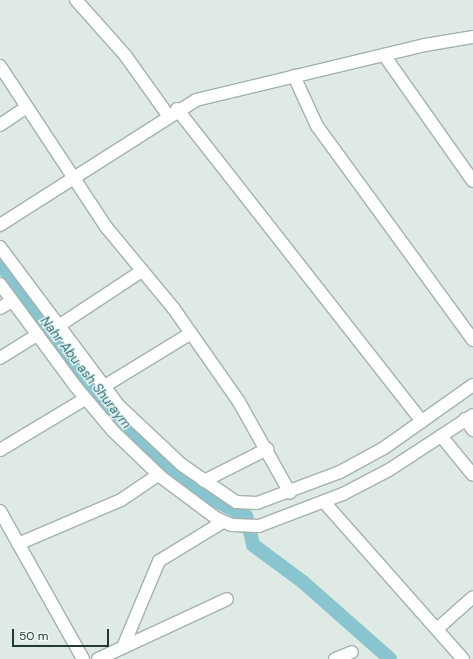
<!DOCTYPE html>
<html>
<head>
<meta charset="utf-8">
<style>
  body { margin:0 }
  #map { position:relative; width:473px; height:659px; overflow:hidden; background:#e0eae5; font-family:"DM Sans",sans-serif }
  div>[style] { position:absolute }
  .canal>* { height:14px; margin:-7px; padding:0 7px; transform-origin:7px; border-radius:7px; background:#88c5cf }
  .roads { filter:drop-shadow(1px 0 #a3b2ac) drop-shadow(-1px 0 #a3b2ac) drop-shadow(0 1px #a3b2ac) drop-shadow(0 -1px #a3b2ac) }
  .minor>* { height:12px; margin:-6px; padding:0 6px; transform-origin:6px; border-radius:6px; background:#fff }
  span { translate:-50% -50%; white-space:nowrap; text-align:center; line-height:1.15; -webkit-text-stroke:3px #f0f7f3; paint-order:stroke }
  .water-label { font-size:13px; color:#1c6775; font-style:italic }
  .scale { position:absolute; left:12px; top:629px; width:97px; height:18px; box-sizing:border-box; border:2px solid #213a33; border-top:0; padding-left:5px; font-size:12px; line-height:14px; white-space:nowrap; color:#213a33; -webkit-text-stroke:3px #f0f7f3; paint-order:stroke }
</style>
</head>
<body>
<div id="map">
  <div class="canal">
    <i style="left:0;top:263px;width:196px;rotate:53.1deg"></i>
    <i style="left:118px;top:420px;width:100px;rotate:43deg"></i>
    <i style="left:191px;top:488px;width:62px;rotate:27deg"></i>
    <i style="left:246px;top:516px;width:30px;rotate:76deg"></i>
    <i style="left:253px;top:545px;width:62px;rotate:36.5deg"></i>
    <i style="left:303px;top:582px;width:116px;rotate:41.5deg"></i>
  </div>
  <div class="roads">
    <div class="minor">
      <i style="left:76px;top:0;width:74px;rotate:48.3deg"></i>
      <i style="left:125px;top:55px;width:74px;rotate:54.4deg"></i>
      <i style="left:384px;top:55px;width:154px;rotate:54.8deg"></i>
      <i style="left:0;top:66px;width:194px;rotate:56.6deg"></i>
      <i style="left:107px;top:228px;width:105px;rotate:50.4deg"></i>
      <i style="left:174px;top:309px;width:113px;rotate:55deg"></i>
      <i style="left:239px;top:402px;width:104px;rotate:60.7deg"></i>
      <i style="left:294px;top:76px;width:55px;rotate:65.3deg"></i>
      <i style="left:317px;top:126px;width:265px;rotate:53.9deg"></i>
      <i style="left:177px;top:109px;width:397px;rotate:51.9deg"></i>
      <i style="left:0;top:125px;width:32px;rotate:-34deg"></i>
      <i style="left:0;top:225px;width:232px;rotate:-32.5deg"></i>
      <i style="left:196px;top:100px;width:236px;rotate:-13.5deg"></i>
      <i style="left:425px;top:45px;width:49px;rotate:-9.5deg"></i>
      <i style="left:0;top:247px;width:199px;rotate:53.2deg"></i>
      <i style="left:119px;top:406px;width:86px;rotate:43.1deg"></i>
      <i style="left:182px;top:465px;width:65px;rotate:34.4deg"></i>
      <i style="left:236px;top:502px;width:21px;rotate:3deg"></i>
      <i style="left:257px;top:503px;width:89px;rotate:-20.5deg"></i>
      <i style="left:340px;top:472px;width:50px;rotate:-28.6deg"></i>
      <i style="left:384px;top:448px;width:109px;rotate:-35.3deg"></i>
      <i style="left:0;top:284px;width:128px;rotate:53.6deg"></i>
      <i style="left:76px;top:387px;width:57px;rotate:49.9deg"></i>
      <i style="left:113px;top:431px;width:66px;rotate:43.8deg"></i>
      <i style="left:161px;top:477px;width:69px;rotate:36.7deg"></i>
      <i style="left:216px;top:518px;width:17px;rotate:24deg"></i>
      <i style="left:232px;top:525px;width:27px;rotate:2deg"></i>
      <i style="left:259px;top:526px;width:90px;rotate:-20.9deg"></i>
      <i style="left:343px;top:494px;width:52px;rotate:-27.6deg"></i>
      <i style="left:389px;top:470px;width:100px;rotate:-33.2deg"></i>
      <i style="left:0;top:308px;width:14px;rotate:-30deg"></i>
      <i style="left:57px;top:327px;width:102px;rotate:-33.4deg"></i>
      <i style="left:0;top:358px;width:44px;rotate:-31.9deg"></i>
      <i style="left:103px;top:387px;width:103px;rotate:-31.5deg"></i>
      <i style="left:465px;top:419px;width:14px;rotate:54deg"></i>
      <i style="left:441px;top:436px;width:50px;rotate:50.6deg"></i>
      <i style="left:0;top:450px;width:99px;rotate:-31deg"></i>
      <i style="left:204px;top:481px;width:71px;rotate:-26.9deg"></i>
      <i style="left:324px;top:502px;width:210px;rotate:48.5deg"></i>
      <i style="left:0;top:511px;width:170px;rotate:60.7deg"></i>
      <i style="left:18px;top:544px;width:112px;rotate:-23.1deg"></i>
      <i style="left:121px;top:500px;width:45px;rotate:-34deg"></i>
      <i style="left:437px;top:629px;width:48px;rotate:-41.6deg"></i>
      <i style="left:123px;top:647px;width:93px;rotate:-67.3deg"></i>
      <i style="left:159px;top:561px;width:75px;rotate:-31.4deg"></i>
      <i style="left:98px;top:659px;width:142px;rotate:-24.9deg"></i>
      <i style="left:335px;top:659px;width:18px;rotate:-22deg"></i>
    </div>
  </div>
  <div class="water-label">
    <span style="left:85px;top:373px;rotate:52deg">Nahr Abu ash Shuraym</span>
  </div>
  <div class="scale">50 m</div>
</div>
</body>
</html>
